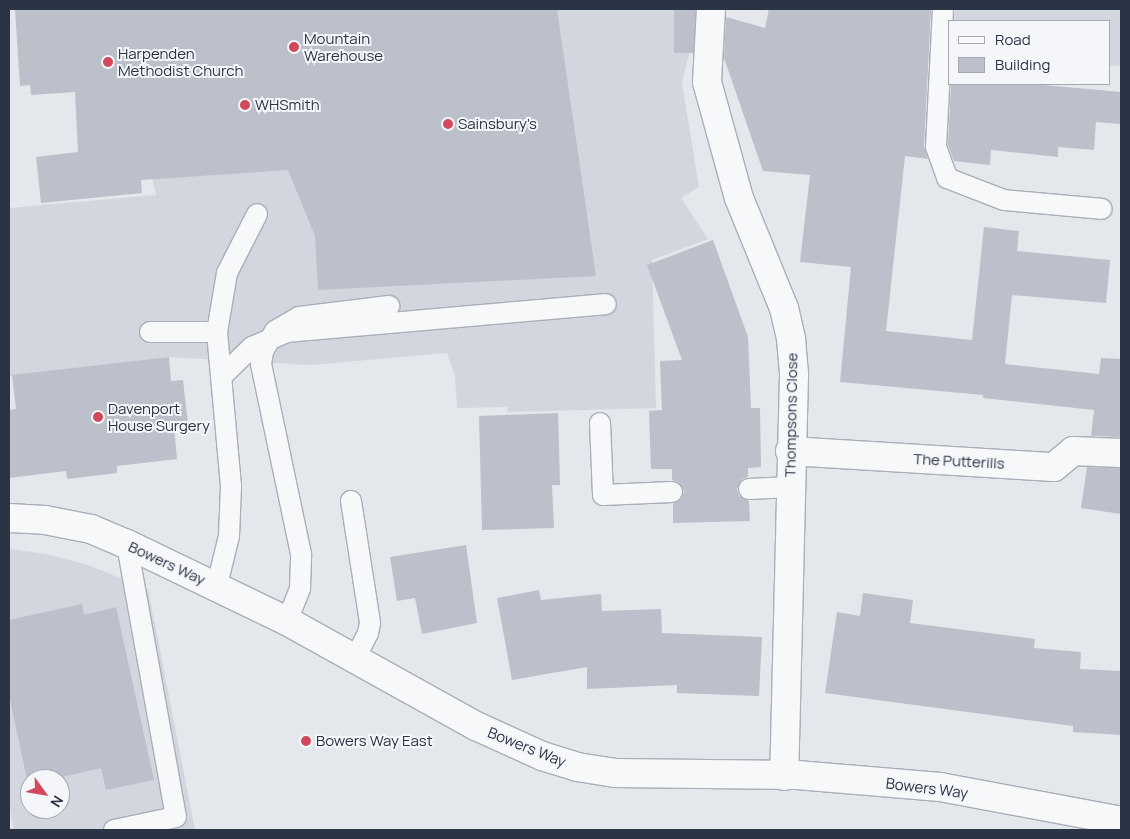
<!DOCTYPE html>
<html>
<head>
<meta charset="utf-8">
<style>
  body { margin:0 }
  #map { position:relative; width:1130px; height:839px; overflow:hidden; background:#e4e7ec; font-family:Manrope,sans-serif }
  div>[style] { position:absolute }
  .built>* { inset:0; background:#d2d6de }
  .building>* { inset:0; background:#bbc0ca; transform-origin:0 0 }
  .roads { filter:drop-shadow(1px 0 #a9aeb7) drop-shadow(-1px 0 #a9aeb7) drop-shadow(0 1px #a9aeb7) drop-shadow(0 -1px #a9aeb7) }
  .service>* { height:20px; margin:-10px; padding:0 10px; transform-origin:10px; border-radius:10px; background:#f7f8fa }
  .pedestrian>* { height:28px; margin:-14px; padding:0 14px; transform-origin:14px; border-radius:14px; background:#f7f8fa }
  .minor>* { height:28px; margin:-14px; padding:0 14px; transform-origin:14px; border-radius:14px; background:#f7f8fa }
  .dots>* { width:14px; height:14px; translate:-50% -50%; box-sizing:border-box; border:2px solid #f4f6f9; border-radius:50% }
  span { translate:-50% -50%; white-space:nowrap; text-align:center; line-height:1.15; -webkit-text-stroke:4px #f4f6f9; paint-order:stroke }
  .poi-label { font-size:15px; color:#2b3445 }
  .left { translate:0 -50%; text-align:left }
  .street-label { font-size:15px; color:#2b3445 }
  .frame { position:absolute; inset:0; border:10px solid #2b3445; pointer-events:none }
  .legend { position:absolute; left:948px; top:20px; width:162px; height:65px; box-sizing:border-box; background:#f4f6f9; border:1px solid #a4a8b1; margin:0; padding:6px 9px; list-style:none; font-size:15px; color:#2b3445 }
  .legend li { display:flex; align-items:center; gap:10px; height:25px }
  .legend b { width:25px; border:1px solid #a4a8b1 }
  .north { position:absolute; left:20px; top:769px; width:50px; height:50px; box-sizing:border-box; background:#f4f6f9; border:1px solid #a4a8b1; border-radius:50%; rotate:122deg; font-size:14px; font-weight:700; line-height:20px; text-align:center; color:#2b3445 }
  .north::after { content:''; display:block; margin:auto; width:18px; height:22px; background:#d1495b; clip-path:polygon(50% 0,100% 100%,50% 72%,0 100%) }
</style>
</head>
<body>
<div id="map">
  <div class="built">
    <i style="clip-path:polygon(211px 9px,700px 9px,682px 83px,699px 187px,681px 198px,708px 239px,652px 260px,656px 408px,508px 412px,507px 407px,457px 408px,455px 376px,447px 353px,310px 365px,169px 357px,9px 376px,9px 208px,156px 195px,140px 126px,216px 120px)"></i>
    <i style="clip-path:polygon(955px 9px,1121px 9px,1121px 66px,1109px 65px,1109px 21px,954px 21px)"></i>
    <i style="clip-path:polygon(evenodd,9px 549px,47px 554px,88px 565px,148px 589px,195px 830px,14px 830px,9px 805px,9px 549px,30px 779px,60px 779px,60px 809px,30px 809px,30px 779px)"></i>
  </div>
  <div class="building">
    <i style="clip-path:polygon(15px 9px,557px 9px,596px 276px,318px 290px,315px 236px,288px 170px,141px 180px,142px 193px,41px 203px,36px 157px,78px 152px,75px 92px,31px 95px,30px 85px,20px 86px)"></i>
    <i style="left:674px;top:9px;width:21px;height:44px"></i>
    <i style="clip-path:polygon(769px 9px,931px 9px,924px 146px,928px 159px,905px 156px,886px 331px,972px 340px,984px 227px,1019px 231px,1017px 251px,1110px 260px,1106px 303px,1012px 295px,1005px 364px,1099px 374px,1101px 358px,1121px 359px,1121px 437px,1091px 436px,1094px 410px,983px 398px,983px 395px,840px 382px,851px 267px,800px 262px,810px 175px,763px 171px,724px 58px,726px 17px,765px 28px)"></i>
    <i style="clip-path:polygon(951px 84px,1032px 84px,1121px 92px,1121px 124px,1096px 122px,1094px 150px,1058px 147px,1058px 157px,991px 150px,990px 165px,954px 161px,948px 145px)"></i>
    <i style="clip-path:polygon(713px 240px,748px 337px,751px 408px,760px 408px,761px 467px,748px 468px,748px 477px,742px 479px,737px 489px,739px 496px,749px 501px,750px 521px,673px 523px,673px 504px,682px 498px,684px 491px,678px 482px,672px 480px,672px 469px,651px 469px,649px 411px,662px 410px,660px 361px,682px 360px,647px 265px)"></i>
    <i style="clip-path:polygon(169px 357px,171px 381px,183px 380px,188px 424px,174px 426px,177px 459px,117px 466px,117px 473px,67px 479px,66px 471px,9px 478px,9px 410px,16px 409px,12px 375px)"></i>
    <i style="clip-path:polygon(558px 413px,560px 485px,552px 485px,554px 528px,482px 530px,479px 416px)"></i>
    <i style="clip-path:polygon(1087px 467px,1121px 468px,1121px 514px,1081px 508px)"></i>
    <i style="clip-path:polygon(466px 545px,477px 623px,422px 634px,415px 598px,397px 601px,390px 557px)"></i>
    <i style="clip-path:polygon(539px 590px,541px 600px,601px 594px,602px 611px,661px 609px,662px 633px,762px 637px,759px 696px,677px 693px,677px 685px,587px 689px,587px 667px,512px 680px,497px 598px)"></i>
    <i style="clip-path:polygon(863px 593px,913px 600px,910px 623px,1035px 639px,1034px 648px,1081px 652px,1080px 669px,1121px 671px,1121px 735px,1073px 732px,1073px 726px,825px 693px,837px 612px,860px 616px)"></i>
    <i style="clip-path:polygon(82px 604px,84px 615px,116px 607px,154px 780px,106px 790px,101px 768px,52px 779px,30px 779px,28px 784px,9px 695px,9px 620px)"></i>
  </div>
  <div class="roads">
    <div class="service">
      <i style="left:943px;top:9px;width:138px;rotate:92.9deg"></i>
      <i style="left:936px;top:147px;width:33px;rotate:70deg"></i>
      <i style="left:947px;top:178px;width:61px;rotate:21.1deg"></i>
      <i style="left:1004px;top:200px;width:98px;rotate:5.2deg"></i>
      <i style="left:150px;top:332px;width:67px"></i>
      <i style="left:221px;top:377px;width:43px;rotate:-44.1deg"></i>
      <i style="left:252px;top:347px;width:38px;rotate:-23deg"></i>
      <i style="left:287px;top:332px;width:320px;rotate:-5deg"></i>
      <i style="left:600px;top:423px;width:72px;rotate:87.6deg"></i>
      <i style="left:603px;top:495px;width:69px;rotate:-2.5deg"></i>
      <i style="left:749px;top:489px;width:41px;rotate:-2.8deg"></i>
      <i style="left:351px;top:501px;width:123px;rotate:81.1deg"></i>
      <i style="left:370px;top:623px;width:10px;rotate:101deg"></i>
      <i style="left:368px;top:633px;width:28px;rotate:117deg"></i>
      <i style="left:217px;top:585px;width:50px;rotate:-76.2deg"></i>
      <i style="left:229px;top:536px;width:50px;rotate:-87.7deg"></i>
      <i style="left:231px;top:486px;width:155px;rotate:-95.2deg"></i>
      <i style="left:217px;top:332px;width:60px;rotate:-80.4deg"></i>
      <i style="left:227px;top:273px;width:66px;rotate:-63deg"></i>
      <i style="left:287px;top:621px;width:35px;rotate:-68deg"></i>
      <i style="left:300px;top:588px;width:34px;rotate:-88deg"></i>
      <i style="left:301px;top:554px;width:194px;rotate:-101.9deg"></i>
      <i style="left:261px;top:364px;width:13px;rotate:-81deg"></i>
      <i style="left:263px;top:351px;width:23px;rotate:-59deg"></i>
      <i style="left:275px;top:331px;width:28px;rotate:-30deg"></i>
      <i style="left:299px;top:317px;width:91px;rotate:-7deg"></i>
      <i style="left:114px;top:830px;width:63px;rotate:-11.8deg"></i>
      <i style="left:176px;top:817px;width:277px;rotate:-100.2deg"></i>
    </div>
    <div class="pedestrian">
      <i style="left:707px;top:82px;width:73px;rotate:-86.9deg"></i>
    </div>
    <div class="minor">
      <i style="left:707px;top:82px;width:120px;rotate:74.6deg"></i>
      <i style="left:739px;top:198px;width:119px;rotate:67.8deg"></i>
      <i style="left:784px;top:308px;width:32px;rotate:77deg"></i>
      <i style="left:791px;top:339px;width:36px;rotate:85deg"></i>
      <i style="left:794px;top:375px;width:401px;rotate:91.4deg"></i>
      <i style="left:790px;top:451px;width:264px;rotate:3.5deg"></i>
      <i style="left:1054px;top:467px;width:25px;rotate:-40deg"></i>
      <i style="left:1073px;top:451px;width:48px;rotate:2.4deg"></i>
      <i style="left:9px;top:518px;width:36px;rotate:3deg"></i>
      <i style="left:45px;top:520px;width:47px;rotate:11.1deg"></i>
      <i style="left:91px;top:529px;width:39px;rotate:23deg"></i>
      <i style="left:127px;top:544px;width:178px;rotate:25.7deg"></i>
      <i style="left:287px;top:621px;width:216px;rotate:29.1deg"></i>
      <i style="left:476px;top:726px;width:72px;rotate:24.4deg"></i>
      <i style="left:542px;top:756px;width:37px;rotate:17deg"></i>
      <i style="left:577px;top:767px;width:38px;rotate:9deg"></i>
      <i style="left:615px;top:773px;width:182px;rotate:0.6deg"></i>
      <i style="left:797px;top:775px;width:144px;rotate:4.8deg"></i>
      <i style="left:940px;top:787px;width:184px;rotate:10.6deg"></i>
    </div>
  </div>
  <div class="dots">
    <i style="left:294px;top:47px;background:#d1495b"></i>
    <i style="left:108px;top:62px;background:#d1495b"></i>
    <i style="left:245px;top:105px;background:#d1495b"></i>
    <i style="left:448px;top:124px;background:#d1495b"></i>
    <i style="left:98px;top:417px;background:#d1495b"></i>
    <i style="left:306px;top:741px;background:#d1495b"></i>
  </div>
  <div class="poi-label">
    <span class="left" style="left:304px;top:47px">Mountain<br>Warehouse</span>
    <span class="left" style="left:118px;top:62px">Harpenden<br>Methodist Church</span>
    <span class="left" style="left:255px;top:105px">WHSmith</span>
    <span class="left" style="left:458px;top:124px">Sainsbury's</span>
    <span class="left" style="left:108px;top:417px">Davenport<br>House Surgery</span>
    <span class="left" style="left:316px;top:741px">Bowers Way East</span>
  </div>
  <div class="street-label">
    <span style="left:791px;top:415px;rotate:-89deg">Thompsons Close</span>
    <span style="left:959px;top:461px;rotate:3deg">The Putterills</span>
    <span style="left:167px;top:563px;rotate:25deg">Bowers Way</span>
    <span style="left:527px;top:747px;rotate:22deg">Bowers Way</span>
    <span style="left:927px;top:788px;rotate:7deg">Bowers Way</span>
  </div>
  <div class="frame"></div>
  <ul class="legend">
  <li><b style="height:6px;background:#f7f8fa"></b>Road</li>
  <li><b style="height:14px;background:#bbc0ca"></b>Building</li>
  </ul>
  <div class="north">N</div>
</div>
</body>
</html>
